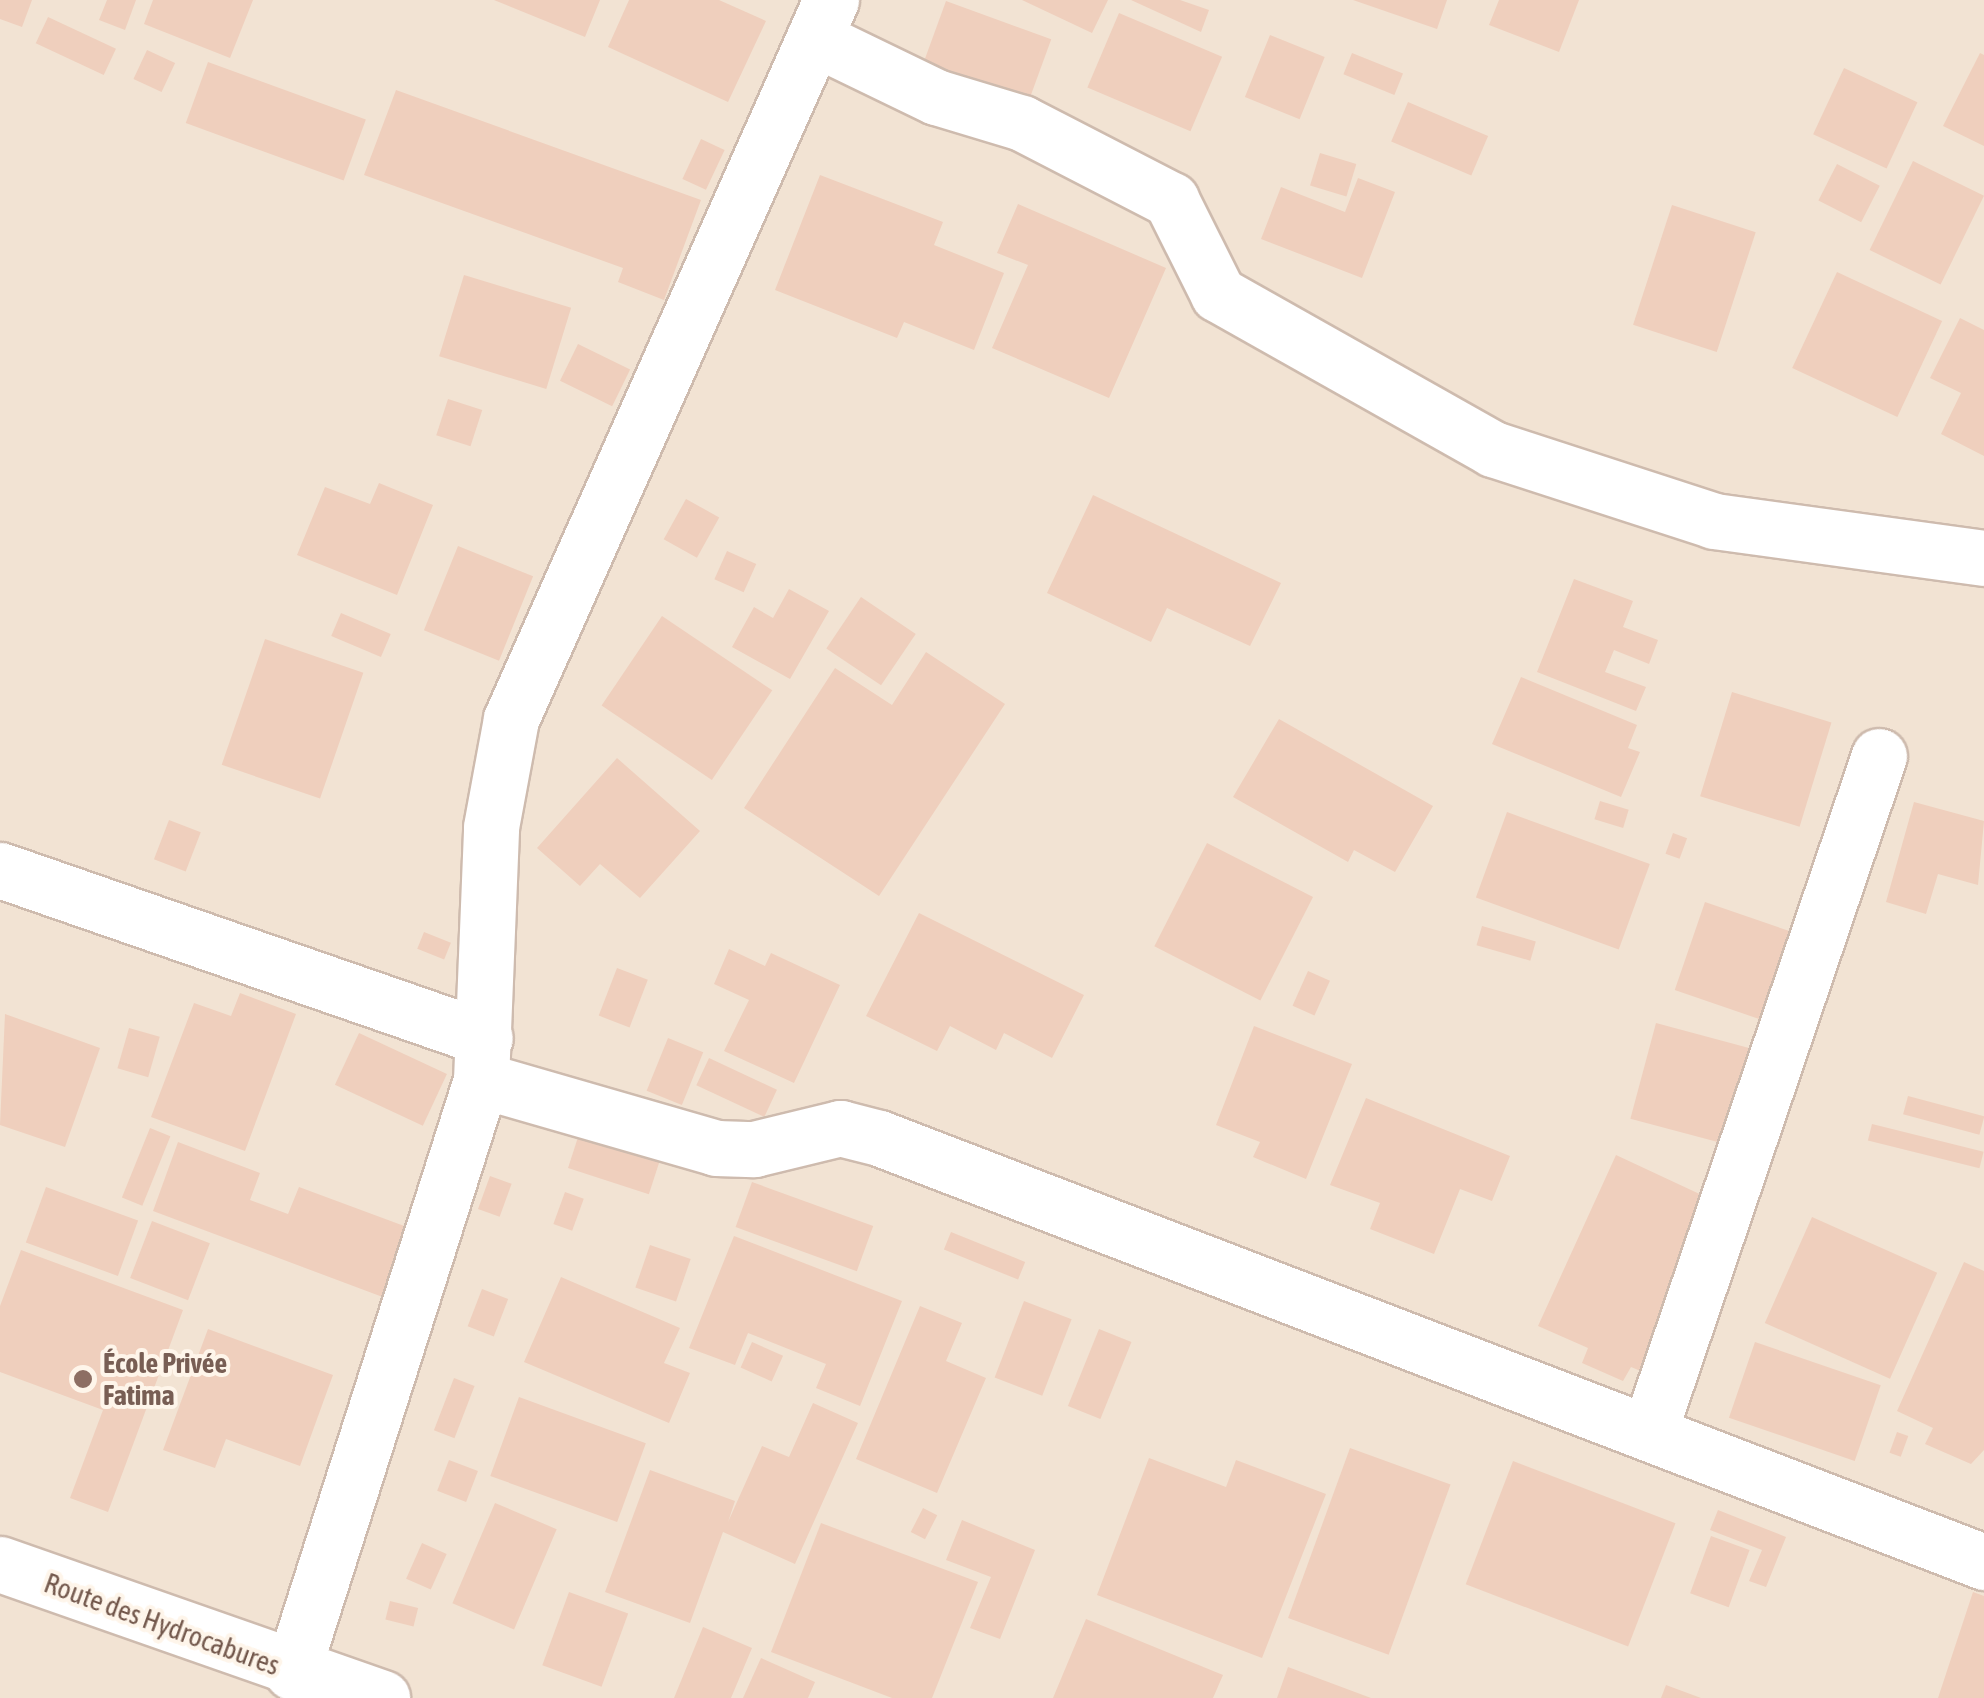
<!DOCTYPE html>
<html>
<head>
<meta charset="utf-8">
<style>
  body { margin:0 }
  #map { position:relative; width:1984px; height:1698px; overflow:hidden; background:#fbf1e4; font-family:"Asap Condensed",sans-serif }
  div>[style] { position:absolute }
  .residential>* { inset:0; background:#f2e3d3; transform-origin:0 0 }
  .building>* { inset:0; background:#efcfbd; transform-origin:0 0 }
  .roads { filter:drop-shadow(2px 0 #cebbae) drop-shadow(-2px 0 #cebbae) drop-shadow(0 2px #cebbae) drop-shadow(0 -2px #cebbae) }
  .minor>* { height:55px; margin:-27.5px; padding:0 27.5px; transform-origin:27.5px; border-radius:27.5px; background:#fff }
  .dots>* { width:28px; height:28px; translate:-50% -50%; box-sizing:border-box; border:5px solid #fef5ea; border-radius:50% }
  span { translate:-50% -50%; white-space:nowrap; text-align:center; line-height:1.15; -webkit-text-stroke:8px #fef5ea; paint-order:stroke }
  .education-label { font-size:28px; color:#785e54; font-weight:700 }
  .left { translate:0 -50%; text-align:left }
  .street-label { font-size:28px; color:#72574b }
</style>
</head>
<body>
<div id="map">
  <div class="residential">
    <i style="left:0;top:0;width:1984px;height:1698px"></i>
  </div>
  <div class="building">
    <i style="clip-path:polygon(0 0,32px 0,22px 27px,0 19px)"></i>
    <i style="clip-path:polygon(107px 0,136px 0,125px 30px,99px 20px)"></i>
    <i style="clip-path:polygon(153px 0,253px 0,230px 58px,144px 24px)"></i>
    <i style="clip-path:polygon(494px 0,600px 0,585px 37px)"></i>
    <i style="clip-path:polygon(629px 0,719px 0,766px 21px,728px 102px,608px 47px)"></i>
    <i style="clip-path:polygon(1022px 0,1108px 0,1092px 33px)"></i>
    <i style="clip-path:polygon(1131px 0,1180px 0,1209px 10px,1201px 32px)"></i>
    <i style="clip-path:polygon(1353px 0,1447px 0,1437px 29px)"></i>
    <i style="clip-path:polygon(1499px 0,1579px 0,1559px 52px,1489px 25px)"></i>
    <i style="left:946px;top:1px;width:112px;height:82px;rotate:20deg"></i>
    <i style="left:1119px;top:13px;width:112px;height:81px;rotate:23deg"></i>
    <i style="left:48px;top:17px;width:75px;height:29px;rotate:25deg"></i>
    <i style="left:1270px;top:35px;width:59px;height:67px;rotate:22deg"></i>
    <i style="left:147px;top:50px;width:31px;height:32px;rotate:25deg"></i>
    <i style="left:1352px;top:53px;width:55px;height:23px;rotate:22deg"></i>
    <i style="clip-path:polygon(1980px 53px,1984px 55px,1984px 146px,1943px 126px)"></i>
    <i style="left:208px;top:62px;width:168px;height:65px;rotate:20deg"></i>
    <i style="left:1844px;top:68px;width:81px;height:73px;rotate:25deg"></i>
    <i style="clip-path:polygon(396px 90px,701px 200px,664px 300px,618px 282px,623px 268px,364px 175px)"></i>
    <i style="left:1408px;top:102px;width:87px;height:43px;rotate:23deg"></i>
    <i style="left:701px;top:139px;width:26px;height:44px;rotate:25deg"></i>
    <i style="left:1320px;top:153px;width:38px;height:34px;rotate:17deg"></i>
    <i style="left:1913px;top:161px;width:79px;height:99px;rotate:26deg"></i>
    <i style="left:1837px;top:164px;width:48px;height:41px;rotate:27deg"></i>
    <i style="clip-path:polygon(820px 175px,943px 222px,934px 245px,1004px 273px,974px 350px,904px 322px,897px 338px,775px 290px)"></i>
    <i style="clip-path:polygon(1358px 178px,1395px 192px,1362px 278px,1261px 239px,1281px 187px,1345px 212px)"></i>
    <i style="clip-path:polygon(1018px 204px,1166px 268px,1109px 398px,992px 348px,1028px 265px,997px 253px)"></i>
    <i style="left:1672px;top:205px;width:88px;height:126px;rotate:18deg"></i>
    <i style="left:1837px;top:272px;width:116px;height:106px;rotate:25deg"></i>
    <i style="left:464px;top:275px;width:112px;height:85px;rotate:17deg"></i>
    <i style="clip-path:polygon(1960px 318px,1984px 330px,1984px 456px,1941px 434px,1961px 393px,1930px 378px)"></i>
    <i style="left:578px;top:344px;width:58px;height:41px;rotate:26deg"></i>
    <i style="left:448px;top:399px;width:36px;height:38px;rotate:18deg"></i>
    <i style="clip-path:polygon(379px 483px,433px 505px,397px 595px,297px 555px,325px 487px,370px 504px)"></i>
    <i style="clip-path:polygon(1093px 495px,1281px 583px,1250px 646px,1167px 608px,1151px 642px,1047px 593px)"></i>
    <i style="left:686px;top:499px;width:38px;height:46px;rotate:29deg"></i>
    <i style="left:458px;top:546px;width:81px;height:91px;rotate:22deg"></i>
    <i style="left:727px;top:551px;width:32px;height:31px;rotate:24deg"></i>
    <i style="clip-path:polygon(1574px 579px,1633px 601px,1623px 627px,1658px 640px,1649px 664px,1614px 650px,1605px 672px,1646px 687px,1636px 711px,1537px 672px)"></i>
    <i style="clip-path:polygon(789px 589px,829px 611px,790px 679px,732px 647px,754px 607px,773px 618px)"></i>
    <i style="left:861px;top:597px;width:66px;height:62px;rotate:34deg"></i>
    <i style="left:341px;top:613px;width:54px;height:25px;rotate:23deg"></i>
    <i style="left:662px;top:616px;width:133px;height:108px;rotate:34deg"></i>
    <i style="left:265px;top:639px;width:104px;height:133px;rotate:19deg"></i>
    <i style="clip-path:polygon(926px 652px,1005px 704px,879px 896px,744px 808px,835px 668px,892px 705px)"></i>
    <i style="clip-path:polygon(1521px 677px,1637px 725px,1628px 748px,1640px 752px,1621px 797px,1492px 744px)"></i>
    <i style="left:1732px;top:692px;width:104px;height:109px;rotate:17deg"></i>
    <i style="clip-path:polygon(1279px 719px,1433px 806px,1395px 872px,1354px 850px,1348px 862px,1233px 797px)"></i>
    <i style="clip-path:polygon(617px 758px,700px 831px,640px 898px,600px 864px,580px 886px,537px 848px)"></i>
    <i style="left:1600px;top:801px;width:30px;height:19px;rotate:17deg"></i>
    <i style="clip-path:polygon(1914px 802px,1984px 821px,1978px 885px,1938px 874px,1926px 914px,1886px 902px)"></i>
    <i style="left:1507px;top:812px;width:152px;height:91px;rotate:20deg"></i>
    <i style="left:169px;top:820px;width:34px;height:42px;rotate:21deg"></i>
    <i style="left:1673px;top:833px;width:15px;height:22px;rotate:20deg"></i>
    <i style="left:1207px;top:843px;width:119px;height:116px;rotate:27deg"></i>
    <i style="left:1705px;top:902px;width:90px;height:93px;rotate:19deg"></i>
    <i style="clip-path:polygon(919px 913px,1084px 995px,1052px 1058px,1004px 1033px,996px 1050px,950px 1026px,937px 1051px,866px 1016px)"></i>
    <i style="left:1482px;top:926px;width:56px;height:20px;rotate:16deg"></i>
    <i style="left:424px;top:932px;width:29px;height:18px;rotate:22deg"></i>
    <i style="clip-path:polygon(729px 949px,765px 966px,771px 953px,840px 985px,794px 1083px,724px 1051px,749px 1000px,714px 984px)"></i>
    <i style="left:617px;top:968px;width:33px;height:51px;rotate:21deg"></i>
    <i style="left:1308px;top:971px;width:24px;height:38px;rotate:24deg"></i>
    <i style="clip-path:polygon(240px 993px,296px 1014px,245px 1151px,151px 1117px,194px 1003px,231px 1016px)"></i>
    <i style="clip-path:polygon(5px 1014px,100px 1048px,65px 1147px,0 1125px)"></i>
    <i style="left:1656px;top:1023px;width:105px;height:99px;rotate:15deg"></i>
    <i style="clip-path:polygon(1254px 1026px,1352px 1064px,1306px 1179px,1253px 1157px,1260px 1142px,1216px 1125px)"></i>
    <i style="left:129px;top:1028px;width:32px;height:42px;rotate:16deg"></i>
    <i style="left:359px;top:1033px;width:97px;height:57px;rotate:25deg"></i>
    <i style="left:668px;top:1038px;width:38px;height:57px;rotate:22deg"></i>
    <i style="left:709px;top:1058px;width:75px;height:30px;rotate:25deg"></i>
    <i style="left:1908px;top:1096px;width:79px;height:19px;rotate:15deg"></i>
    <i style="clip-path:polygon(1366px 1098px,1510px 1156px,1492px 1201px,1460px 1189px,1434px 1254px,1370px 1229px,1380px 1203px,1330px 1185px)"></i>
    <i style="left:1872px;top:1124px;width:115px;height:17px;rotate:14deg"></i>
    <i style="left:150px;top:1128px;width:22px;height:75px;rotate:22deg"></i>
    <i style="left:581px;top:1128px;width:85px;height:42px;rotate:18deg"></i>
    <i style="clip-path:polygon(178px 1142px,260px 1173px,250px 1200px,288px 1214px,299px 1187px,415px 1230px,388px 1299px,153px 1211px)"></i>
    <i style="clip-path:polygon(1616px 1155px,1721px 1204px,1643px 1372px,1631px 1367px,1623px 1381px,1582px 1363px,1588px 1348px,1538px 1326px)"></i>
    <i style="left:490px;top:1176px;width:23px;height:35px;rotate:20deg"></i>
    <i style="left:752px;top:1182px;width:129px;height:48px;rotate:20deg"></i>
    <i style="left:46px;top:1187px;width:98px;height:59px;rotate:20deg"></i>
    <i style="left:565px;top:1192px;width:20px;height:34px;rotate:20deg"></i>
    <i style="left:1812px;top:1217px;width:137px;height:116px;rotate:24deg"></i>
    <i style="left:152px;top:1221px;width:62px;height:61px;rotate:21deg"></i>
    <i style="left:951px;top:1232px;width:80px;height:19px;rotate:22deg"></i>
    <i style="clip-path:polygon(734px 1236px,902px 1301px,860px 1406px,816px 1388px,826px 1364px,748px 1333px,735px 1365px,689px 1348px)"></i>
    <i style="left:650px;top:1245px;width:43px;height:45px;rotate:19deg"></i>
    <i style="clip-path:polygon(21px 1250px,183px 1310px,108px 1512px,70px 1498px,103px 1410px,0 1372px,0 1306px)"></i>
    <i style="clip-path:polygon(1964px 1262px,1984px 1271px,1984px 1450px,1971px 1464px,1925px 1444px,1933px 1428px,1897px 1411px)"></i>
    <i style="clip-path:polygon(561px 1277px,680px 1328px,664px 1363px,690px 1373px,669px 1423px,524px 1362px)"></i>
    <i style="left:482px;top:1289px;width:28px;height:40px;rotate:21deg"></i>
    <i style="left:1024px;top:1301px;width:51px;height:82px;rotate:21deg"></i>
    <i style="clip-path:polygon(920px 1306px,962px 1323px,946px 1361px,986px 1378px,937px 1493px,856px 1459px)"></i>
    <i style="clip-path:polygon(208px 1329px,333px 1375px,300px 1466px,226px 1439px,215px 1468px,163px 1450px)"></i>
    <i style="left:1099px;top:1329px;width:35px;height:83px;rotate:22deg"></i>
    <i style="left:752px;top:1342px;width:34px;height:28px;rotate:24deg"></i>
    <i style="left:1755px;top:1342px;width:133px;height:80px;rotate:19deg"></i>
    <i style="left:454px;top:1378px;width:22px;height:56px;rotate:21deg"></i>
    <i style="left:519px;top:1397px;width:135px;height:84px;rotate:20deg"></i>
    <i style="clip-path:polygon(813px 1403px,858px 1423px,795px 1564px,723px 1532px,690px 1623px,605px 1592px,650px 1470px,735px 1501px,728px 1522px,762px 1446px,789px 1457px)"></i>
    <i style="left:1897px;top:1432px;width:12px;height:22px;rotate:20deg"></i>
    <i style="left:1350px;top:1448px;width:107px;height:181px;rotate:20deg"></i>
    <i style="clip-path:polygon(1149px 1458px,1226px 1487px,1236px 1460px,1326px 1494px,1262px 1658px,1097px 1595px)"></i>
    <i style="left:449px;top:1460px;width:31px;height:33px;rotate:21deg"></i>
    <i style="left:1513px;top:1461px;width:174px;height:132px;rotate:21deg"></i>
    <i style="left:495px;top:1503px;width:67px;height:109px;rotate:23deg"></i>
    <i style="left:923px;top:1508px;width:16px;height:27px;rotate:27deg"></i>
    <i style="clip-path:polygon(1718px 1510px,1786px 1537px,1766px 1587px,1749px 1581px,1762px 1550px,1710px 1530px)"></i>
    <i style="clip-path:polygon(962px 1520px,1035px 1550px,1000px 1639px,970px 1628px,991px 1577px,946px 1560px)"></i>
    <i style="clip-path:polygon(821px 1523px,978px 1582px,932px 1698px,892px 1698px,771px 1652px)"></i>
    <i style="left:1711px;top:1536px;width:41px;height:61px;rotate:20deg"></i>
    <i style="left:422px;top:1543px;width:27px;height:39px;rotate:24deg"></i>
    <i style="left:569px;top:1592px;width:63px;height:78px;rotate:20deg"></i>
    <i style="clip-path:polygon(1973px 1592px,1984px 1596px,1984px 1698px,1938px 1698px)"></i>
    <i style="left:390px;top:1601px;width:29px;height:19px;rotate:14deg"></i>
    <i style="clip-path:polygon(1086px 1619px,1223px 1675px,1213px 1698px,1053px 1698px)"></i>
    <i style="clip-path:polygon(703px 1627px,752px 1648px,731px 1698px,674px 1698px)"></i>
    <i style="clip-path:polygon(761px 1658px,815px 1682px,808px 1698px,743px 1698px)"></i>
    <i style="clip-path:polygon(1288px 1667px,1371px 1698px,1277px 1698px)"></i>
    <i style="clip-path:polygon(1666px 1685px,1701px 1698px,1661px 1698px)"></i>
  </div>
  <div class="roads">
    <div class="minor">
      <i style="left:814px;top:38px;width:136px;rotate:25.8deg"></i>
      <i style="left:936px;top:97px;width:90px;rotate:16.8deg"></i>
      <i style="left:1022px;top:123px;width:168px;rotate:27.3deg"></i>
      <i style="left:1171px;top:200px;width:105px;rotate:63.4deg"></i>
      <i style="left:1218px;top:294px;width:316px;rotate:29.4deg"></i>
      <i style="left:1493px;top:449px;width:232px;rotate:18deg"></i>
      <i style="left:1714px;top:521px;width:273px;rotate:7.8deg"></i>
      <i style="left:0;top:870px;width:513px;rotate:19.11deg"></i>
      <i style="left:481px;top:1080px;width:245px;rotate:16.1deg"></i>
      <i style="left:716px;top:1148px;width:38px;rotate:2deg"></i>
      <i style="left:754px;top:1149px;width:89px;rotate:-13.7deg"></i>
      <i style="left:840px;top:1128px;width:40px;rotate:14.4deg"></i>
      <i style="left:879px;top:1138px;width:1184px;rotate:20.99deg"></i>
      <i style="left:1649px;top:1432px;width:714px;rotate:-71.21deg"></i>
      <i style="left:0;top:1564px;width:405px;rotate:19.3deg"></i>
      <i style="left:292px;top:1672px;width:621px;rotate:-72.29deg"></i>
      <i style="left:481px;top:1080px;width:253px;rotate:-87.7deg"></i>
      <i style="left:491px;top:827px;width:110px;rotate:-79.5deg"></i>
      <i style="left:511px;top:719px;width:787px;rotate:-66.01deg"></i>
    </div>
  </div>
  <div class="dots">
    <i style="left:83px;top:1379px;background:#8d6e63"></i>
  </div>
  <div class="education-label">
    <span class="left" style="left:103px;top:1379px">École Privée<br>Fatima</span>
  </div>
  <div class="street-label">
    <span style="left:162px;top:1624px;rotate:20deg">Route des Hydrocabures</span>
  </div>
</div>
</body>
</html>
